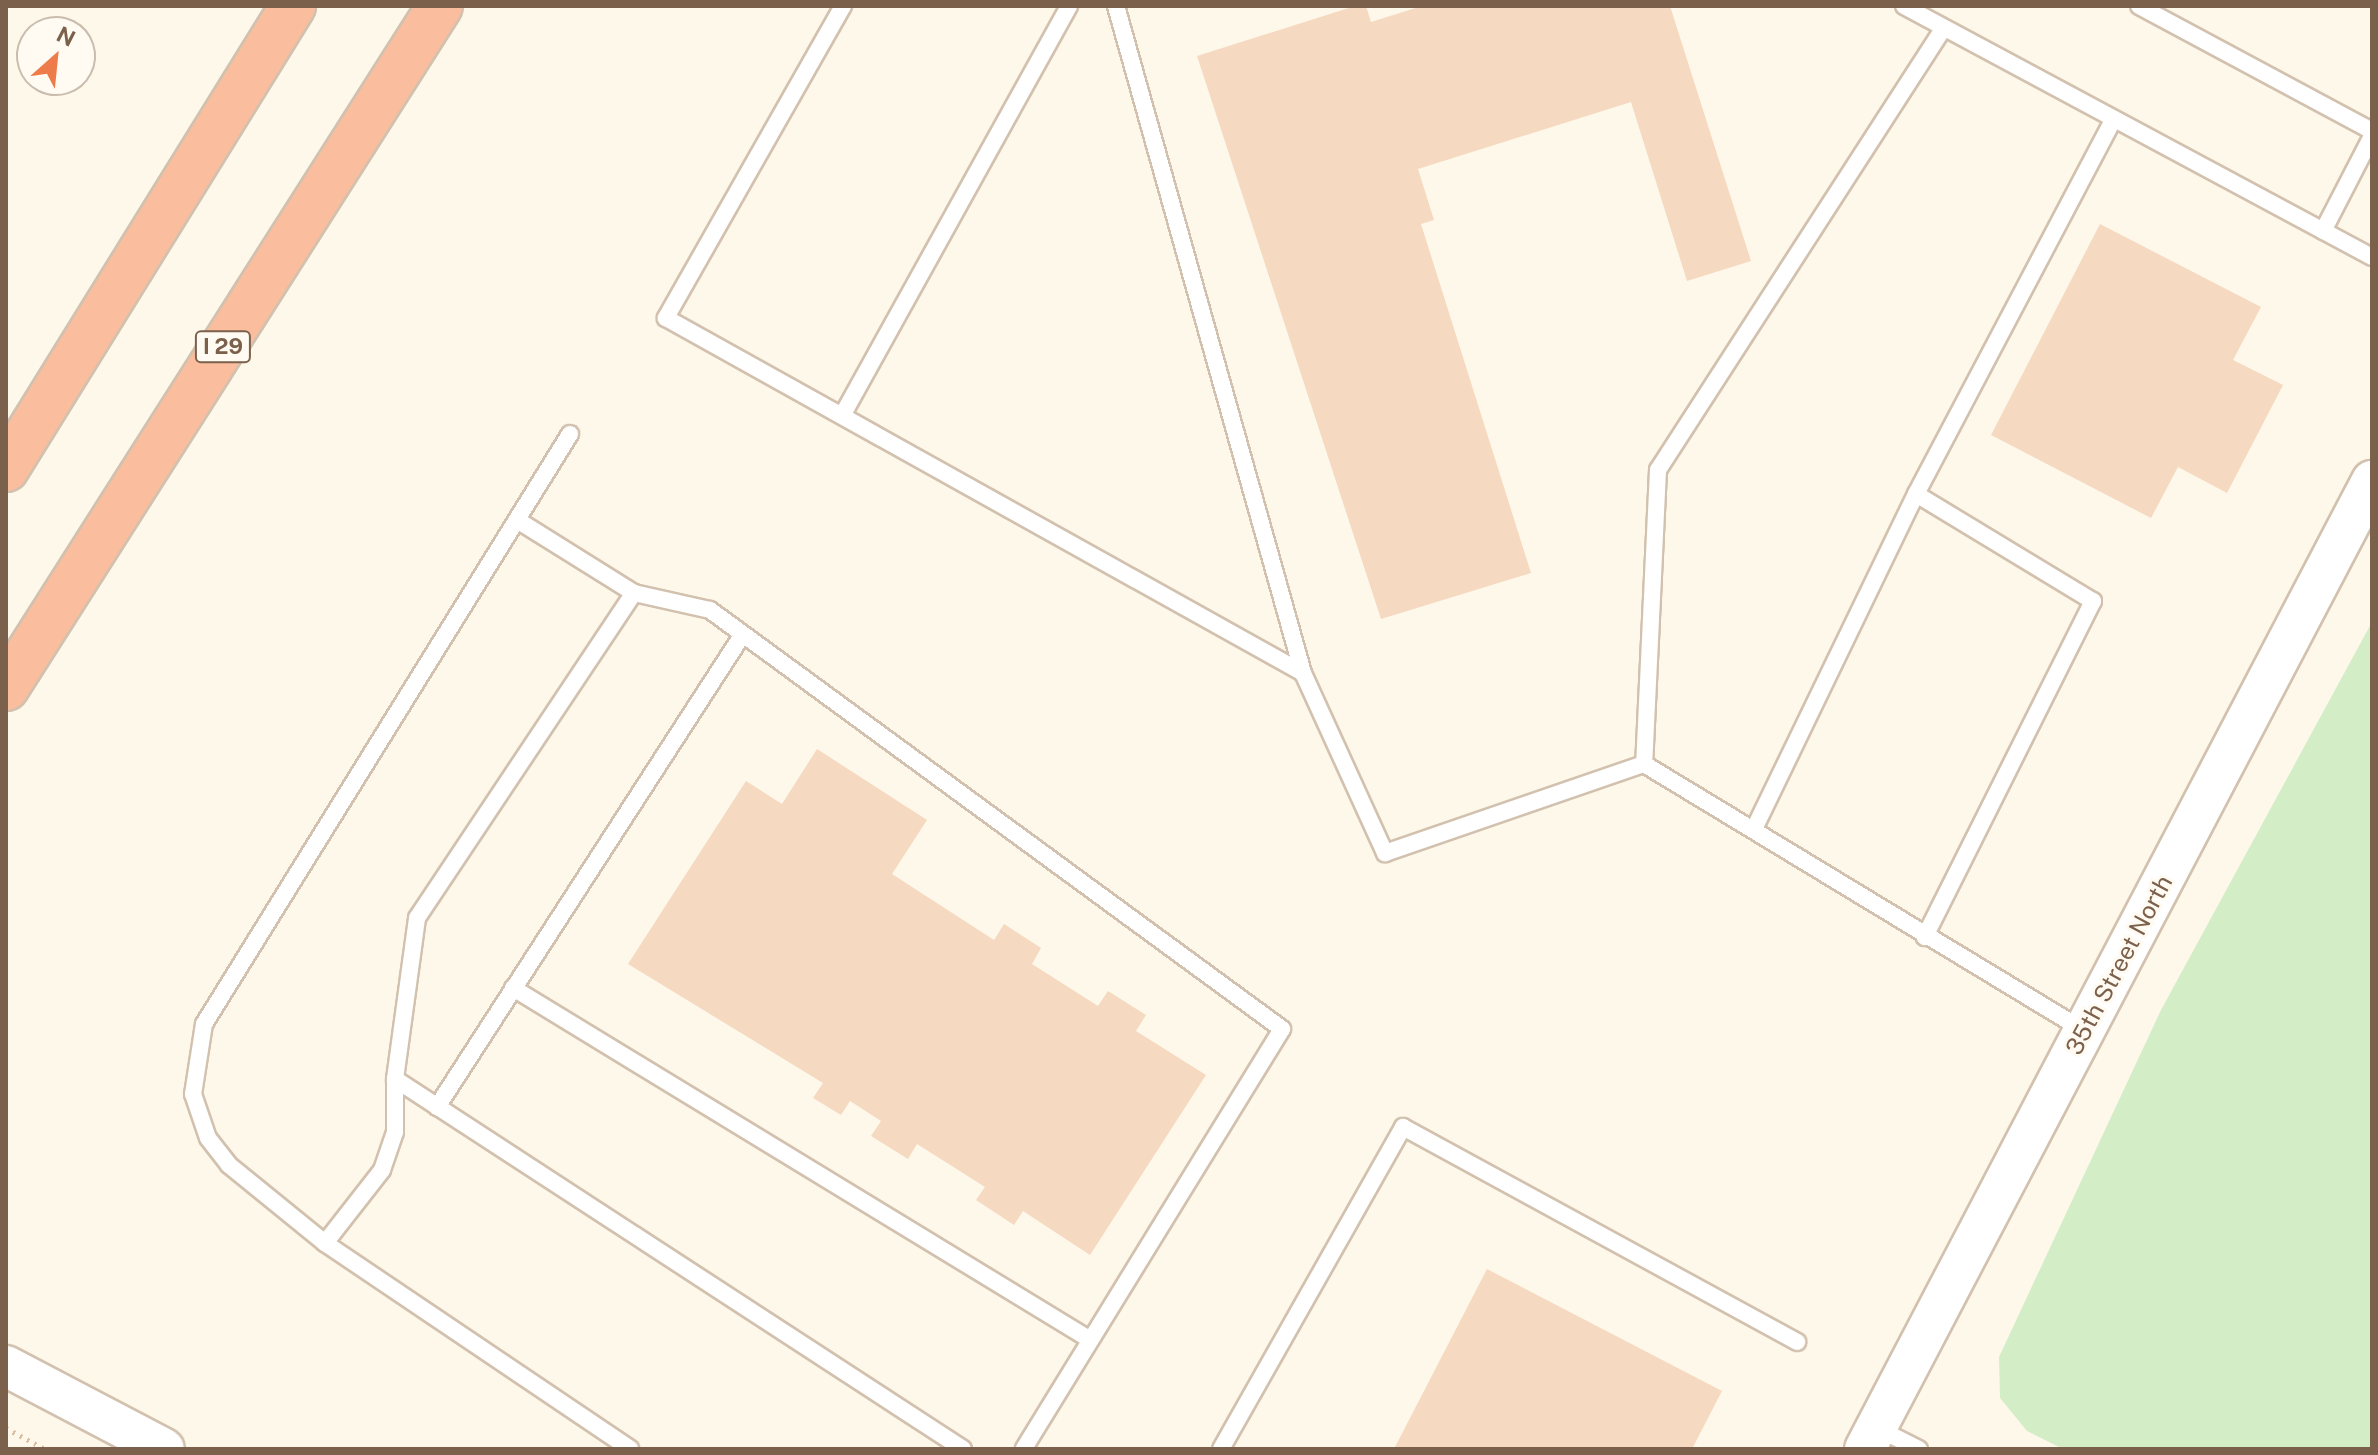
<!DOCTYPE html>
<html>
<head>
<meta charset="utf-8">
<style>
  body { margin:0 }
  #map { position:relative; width:2378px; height:1455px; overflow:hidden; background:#fef8ea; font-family:"Public Sans",sans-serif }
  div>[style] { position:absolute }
  .green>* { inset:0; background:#d3edc7 }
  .building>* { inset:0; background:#f5d9c0 }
  .path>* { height:5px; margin-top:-2.5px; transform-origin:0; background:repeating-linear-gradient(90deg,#dbbda2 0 2px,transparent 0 8px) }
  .roads { filter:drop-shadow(2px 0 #d2c1ae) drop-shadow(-2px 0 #d2c1ae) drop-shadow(0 2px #d2c1ae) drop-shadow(0 -2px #d2c1ae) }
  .service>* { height:16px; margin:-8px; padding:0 8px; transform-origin:8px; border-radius:8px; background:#fff }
  .tertiary>* { height:40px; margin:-20px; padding:0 20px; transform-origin:20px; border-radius:20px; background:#fff }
  .motorway>* { height:44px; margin:-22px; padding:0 22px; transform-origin:22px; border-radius:22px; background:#fabe9f }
  span { translate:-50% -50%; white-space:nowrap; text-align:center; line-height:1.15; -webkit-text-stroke:6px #fffbf2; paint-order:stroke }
  .shield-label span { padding:2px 6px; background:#fffbf2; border:2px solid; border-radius:6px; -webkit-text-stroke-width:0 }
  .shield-label { font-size:22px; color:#7b604b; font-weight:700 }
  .street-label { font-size:24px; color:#7b604b }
  .frame { position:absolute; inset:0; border:8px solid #7b604b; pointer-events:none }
  .north { position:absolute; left:16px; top:16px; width:80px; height:80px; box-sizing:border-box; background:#fffbf2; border:2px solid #cabdaf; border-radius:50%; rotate:27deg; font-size:22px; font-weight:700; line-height:32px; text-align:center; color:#7b604b }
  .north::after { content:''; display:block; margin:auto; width:28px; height:36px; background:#ed7c4a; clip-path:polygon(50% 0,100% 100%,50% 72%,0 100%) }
</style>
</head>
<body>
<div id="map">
  <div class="green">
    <i style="clip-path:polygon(2372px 622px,2372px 1449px,2063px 1449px,2027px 1431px,2000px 1398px,1999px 1357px,2161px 1010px)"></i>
  </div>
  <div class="building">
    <i style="clip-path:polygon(1355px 6px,1366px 6px,1371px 22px,1422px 6px,1670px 6px,1751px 261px,1687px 281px,1631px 102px,1418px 169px,1434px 220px,1421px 224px,1531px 573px,1381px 619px,1197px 56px)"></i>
    <i style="clip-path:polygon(2100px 224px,2261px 307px,2233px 360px,2283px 385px,2227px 493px,2178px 467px,2151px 518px,1991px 435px)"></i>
    <i style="clip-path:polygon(817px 749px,927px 820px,892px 874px,994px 940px,1004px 924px,1041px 948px,1032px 964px,1098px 1006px,1108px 991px,1146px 1015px,1136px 1031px,1206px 1075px,1090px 1255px,1023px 1211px,1014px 1225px,976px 1200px,985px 1187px,917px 1144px,908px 1159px,871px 1136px,881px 1121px,850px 1101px,841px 1115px,813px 1098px,823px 1083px,628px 964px,746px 781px,782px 804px)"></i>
    <i style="clip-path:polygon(1487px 1269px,1722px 1391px,1692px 1449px,1394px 1449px)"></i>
  </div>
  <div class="path">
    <i style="left:6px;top:1428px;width:44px;rotate:28.3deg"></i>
  </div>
  <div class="roads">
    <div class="service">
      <i style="left:843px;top:6px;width:359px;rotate:119.6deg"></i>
      <i style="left:666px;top:318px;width:729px;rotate:29.13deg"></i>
      <i style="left:1303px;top:673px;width:198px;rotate:65.5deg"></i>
      <i style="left:1385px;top:853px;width:274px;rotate:-19deg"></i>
      <i style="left:1116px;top:6px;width:693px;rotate:74.34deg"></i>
      <i style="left:1904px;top:6px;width:531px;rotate:28.21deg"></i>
      <i style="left:2139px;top:6px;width:264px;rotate:28.2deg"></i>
      <i style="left:1943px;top:29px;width:525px;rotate:122.87deg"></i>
      <i style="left:1658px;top:470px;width:294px;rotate:92.7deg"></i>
      <i style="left:1644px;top:764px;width:513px;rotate:31.21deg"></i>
      <i style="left:2323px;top:231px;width:107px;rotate:-62.7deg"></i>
      <i style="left:843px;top:414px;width:466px;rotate:-61deg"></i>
      <i style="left:570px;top:434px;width:694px;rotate:121.81deg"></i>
      <i style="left:204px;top:1024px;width:71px;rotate:98.9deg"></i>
      <i style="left:193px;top:1094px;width:46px;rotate:71.2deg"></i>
      <i style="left:208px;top:1138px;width:34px;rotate:52deg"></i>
      <i style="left:229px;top:1165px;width:124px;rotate:39.1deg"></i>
      <i style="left:325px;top:1243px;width:368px;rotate:34deg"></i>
      <i style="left:1916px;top:494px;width:423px;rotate:-62.2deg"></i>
      <i style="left:634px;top:593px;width:78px;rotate:12.6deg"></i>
      <i style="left:710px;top:610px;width:709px;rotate:36.22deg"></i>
      <i style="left:1282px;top:1029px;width:493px;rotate:121.6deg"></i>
      <i style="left:1754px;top:829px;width:372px;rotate:-64.2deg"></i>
      <i style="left:1916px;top:494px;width:207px;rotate:31.2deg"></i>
      <i style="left:2093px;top:601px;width:376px;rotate:116.6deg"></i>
      <i style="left:513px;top:988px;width:675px;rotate:31.36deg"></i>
      <i style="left:395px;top:1079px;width:678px;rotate:33.08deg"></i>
      <i style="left:437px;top:1107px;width:563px;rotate:-57.1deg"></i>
      <i style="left:325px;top:1243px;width:93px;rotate:-52deg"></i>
      <i style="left:382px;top:1170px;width:40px;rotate:-71.1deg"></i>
      <i style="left:395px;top:1132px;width:53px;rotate:-90deg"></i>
      <i style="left:395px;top:1079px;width:162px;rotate:-82.2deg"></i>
      <i style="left:417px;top:918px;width:391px;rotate:-56.3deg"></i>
      <i style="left:634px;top:593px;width:138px;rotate:-148deg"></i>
      <i style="left:1877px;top:1428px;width:47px;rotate:26.6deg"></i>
      <i style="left:1221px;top:1449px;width:370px;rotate:-60.5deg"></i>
      <i style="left:1403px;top:1127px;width:449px;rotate:28.6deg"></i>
    </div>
    <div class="tertiary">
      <i style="left:6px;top:1366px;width:178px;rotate:27.7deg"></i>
      <i style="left:1865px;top:1449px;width:1093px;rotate:-62.36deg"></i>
    </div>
    <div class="motorway">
      <i style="left:6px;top:469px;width:545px;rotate:-58.21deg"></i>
      <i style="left:6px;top:688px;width:808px;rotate:-57.53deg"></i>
    </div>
  </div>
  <div class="shield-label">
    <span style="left:223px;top:347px">I 29</span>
  </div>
  <div class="street-label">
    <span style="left:2119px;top:965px;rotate:-62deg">35th Street North</span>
  </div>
  <div class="frame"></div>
  <div class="north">N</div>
</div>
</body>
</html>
